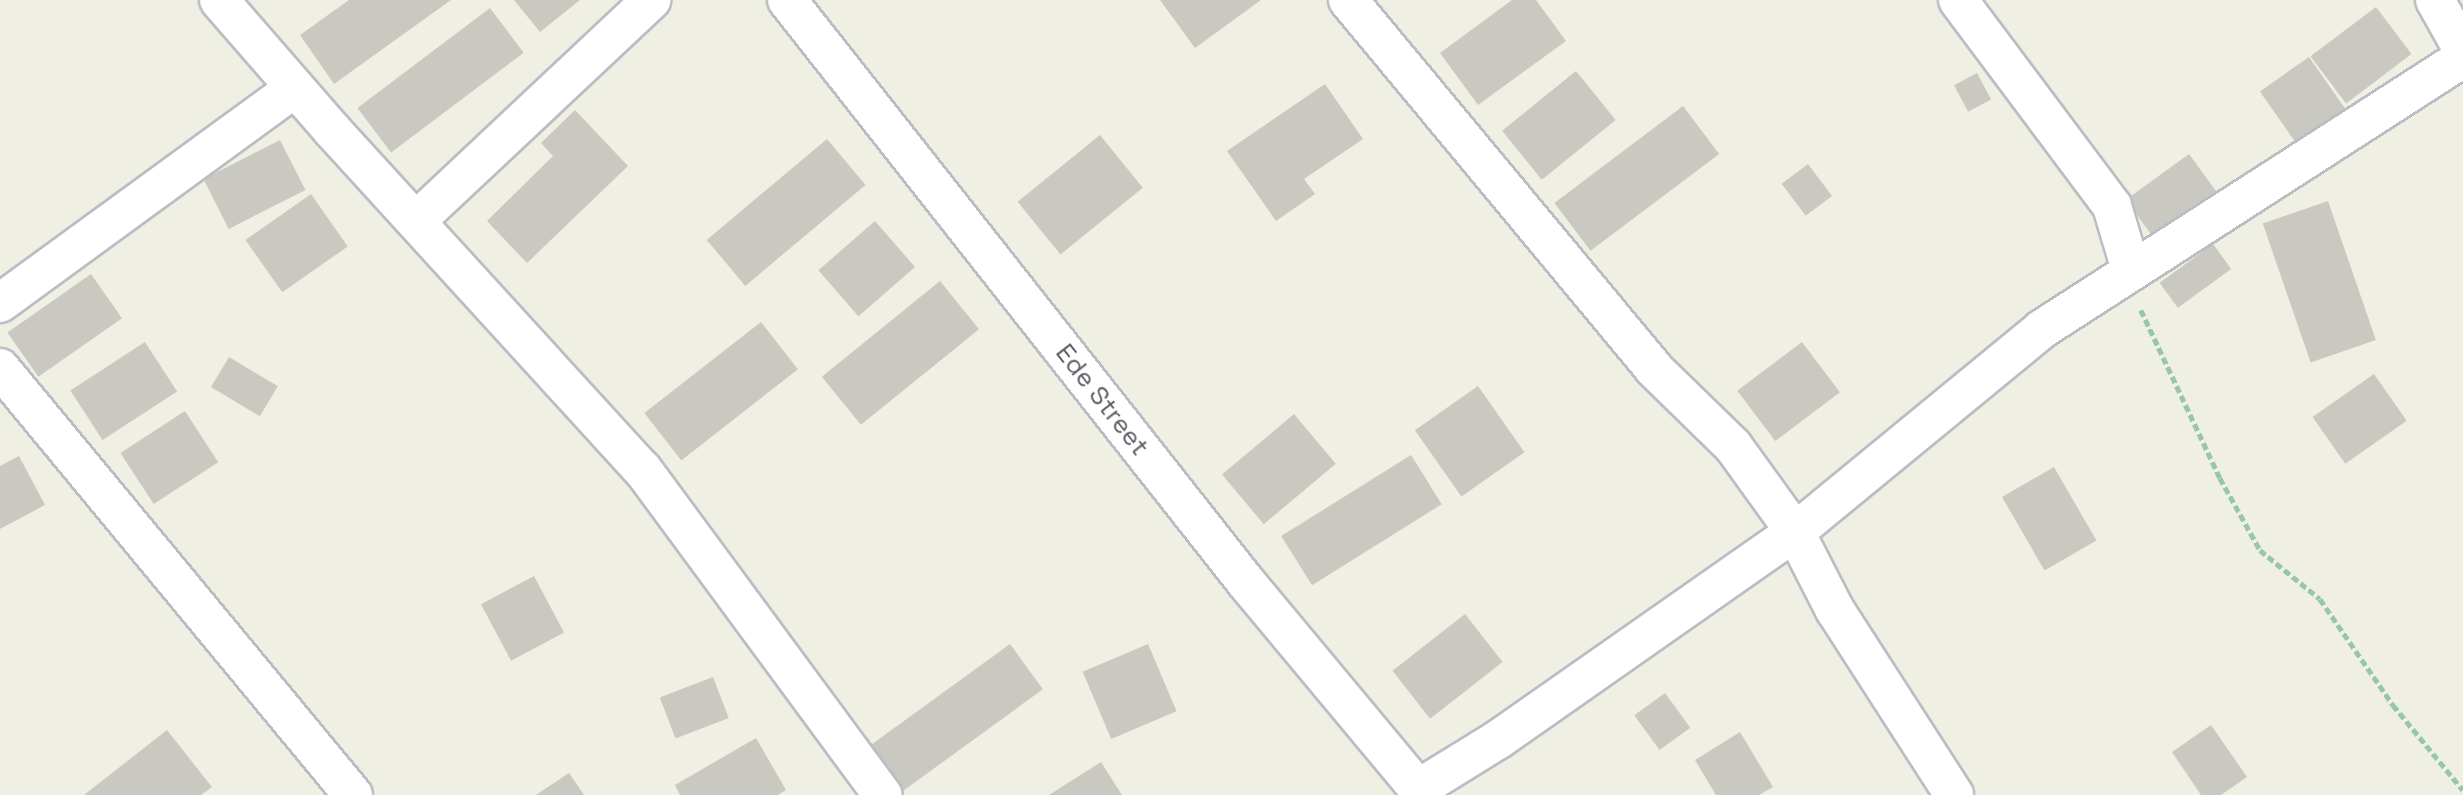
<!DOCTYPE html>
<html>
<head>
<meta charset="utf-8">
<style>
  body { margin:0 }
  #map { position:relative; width:2463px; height:795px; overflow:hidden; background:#efefe4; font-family:"Space Grotesk",sans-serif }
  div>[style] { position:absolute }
  .building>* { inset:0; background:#cac9c1; transform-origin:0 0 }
  .path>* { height:4.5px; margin-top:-2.25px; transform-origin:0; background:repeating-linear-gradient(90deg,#97c6ac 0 7px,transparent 0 10.5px) }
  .roads { filter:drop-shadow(2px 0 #bcbdc3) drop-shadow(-2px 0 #bcbdc3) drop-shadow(0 2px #bcbdc3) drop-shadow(0 -2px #bcbdc3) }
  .street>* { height:38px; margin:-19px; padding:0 19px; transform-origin:19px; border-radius:19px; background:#fff }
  span { translate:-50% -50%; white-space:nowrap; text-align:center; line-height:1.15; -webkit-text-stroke:7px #fff; paint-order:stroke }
  .street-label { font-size:26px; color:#5c5f65 }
</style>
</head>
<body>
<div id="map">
  <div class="building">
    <i style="clip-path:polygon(349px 0,451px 0,334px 84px,300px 35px)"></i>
    <i style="clip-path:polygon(514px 0,580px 0,540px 32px)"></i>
    <i style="clip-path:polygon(1160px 0,1261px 0,1195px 48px)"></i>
    <i style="clip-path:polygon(1512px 0,1536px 0,1566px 41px,1478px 105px,1440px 53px)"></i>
    <i style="left:2376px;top:7px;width:59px;height:82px;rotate:53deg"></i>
    <i style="left:490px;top:8px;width:56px;height:166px;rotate:53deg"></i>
    <i style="left:2309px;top:57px;width:65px;height:60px;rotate:55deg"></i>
    <i style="left:1576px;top:71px;width:63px;height:95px;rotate:51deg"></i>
    <i style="left:1977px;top:73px;width:30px;height:26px;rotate:62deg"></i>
    <i style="clip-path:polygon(1325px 84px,1363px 139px,1304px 179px,1315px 194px,1276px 221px,1227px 151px)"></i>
    <i style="left:1683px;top:106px;width:60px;height:161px;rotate:53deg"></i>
    <i style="clip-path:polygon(575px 110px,628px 166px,527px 263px,487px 221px,553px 156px,541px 143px)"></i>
    <i style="left:1100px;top:135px;width:68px;height:106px;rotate:51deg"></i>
    <i style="left:827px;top:139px;width:60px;height:157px;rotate:50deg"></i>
    <i style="left:280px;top:140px;width:56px;height:86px;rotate:63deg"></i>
    <i style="left:2189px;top:154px;width:51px;height:78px;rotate:54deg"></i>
    <i style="left:1808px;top:164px;width:40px;height:33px;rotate:53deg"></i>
    <i style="left:311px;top:194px;width:64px;height:80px;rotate:55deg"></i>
    <i style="left:2328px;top:201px;width:147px;height:69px;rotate:71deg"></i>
    <i style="left:875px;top:221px;width:61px;height:75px;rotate:49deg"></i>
    <i style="left:2213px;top:244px;width:31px;height:66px;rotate:54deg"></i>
    <i style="left:91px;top:274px;width:54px;height:102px;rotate:55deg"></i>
    <i style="left:940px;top:281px;width:62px;height:152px;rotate:51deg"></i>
    <i style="left:761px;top:322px;width:60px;height:148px;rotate:52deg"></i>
    <i style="left:145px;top:342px;width:59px;height:89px;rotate:57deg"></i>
    <i style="left:1802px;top:342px;width:63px;height:81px;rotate:53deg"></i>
    <i style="left:229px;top:357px;width:57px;height:35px;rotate:31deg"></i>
    <i style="left:2374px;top:374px;width:57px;height:75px;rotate:55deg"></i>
    <i style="left:1478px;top:386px;width:81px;height:77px;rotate:55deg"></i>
    <i style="left:185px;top:411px;width:61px;height:77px;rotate:57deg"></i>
    <i style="left:1294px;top:414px;width:65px;height:94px;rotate:50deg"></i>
    <i style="left:1411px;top:455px;width:58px;height:153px;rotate:58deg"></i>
    <i style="clip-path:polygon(19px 456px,45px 505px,0 529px,0 466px)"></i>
    <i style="left:2054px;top:467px;width:85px;height:60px;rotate:60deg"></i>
    <i style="left:534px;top:576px;width:64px;height:60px;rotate:62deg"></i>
    <i style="left:1465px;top:614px;width:61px;height:92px;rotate:52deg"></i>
    <i style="left:1010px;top:644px;width:56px;height:172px;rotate:54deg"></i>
    <i style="left:1148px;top:644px;width:73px;height:71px;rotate:67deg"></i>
    <i style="left:713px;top:677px;width:44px;height:57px;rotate:69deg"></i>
    <i style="left:1665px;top:693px;width:43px;height:38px;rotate:54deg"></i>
    <i style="clip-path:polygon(2211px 725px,2247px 777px,2221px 795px,2201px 795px,2172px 752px)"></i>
    <i style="clip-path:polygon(167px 730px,212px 787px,201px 795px,84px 795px)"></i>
    <i style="clip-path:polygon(1740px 732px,1773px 787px,1759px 795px,1716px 795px,1695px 760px)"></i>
    <i style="clip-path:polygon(756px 738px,786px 790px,778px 795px,680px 795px,675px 785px)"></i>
    <i style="clip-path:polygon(1101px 762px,1122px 795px,1049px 795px)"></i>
    <i style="clip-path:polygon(569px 773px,584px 795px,536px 795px)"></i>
  </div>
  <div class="path">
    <i style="left:2141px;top:310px;width:186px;rotate:64.8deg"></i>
    <i style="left:2220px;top:478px;width:82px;rotate:60.9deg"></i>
    <i style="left:2260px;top:550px;width:77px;rotate:39.2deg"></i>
    <i style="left:2320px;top:599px;width:129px;rotate:55.4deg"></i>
    <i style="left:2393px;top:705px;width:110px;rotate:50.5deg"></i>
  </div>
  <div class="roads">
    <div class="street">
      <i style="left:219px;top:0;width:172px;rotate:49deg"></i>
      <i style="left:332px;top:130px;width:461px;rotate:47.6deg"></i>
      <i style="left:643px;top:470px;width:404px;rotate:53.6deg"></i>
      <i style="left:787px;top:0;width:740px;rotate:51.75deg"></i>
      <i style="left:1245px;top:581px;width:278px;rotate:50.2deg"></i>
      <i style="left:1348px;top:0;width:478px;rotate:50.3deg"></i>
      <i style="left:1653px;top:368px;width:112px;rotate:44.3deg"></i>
      <i style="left:1733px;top:446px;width:106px;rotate:54.2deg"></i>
      <i style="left:1795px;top:532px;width:88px;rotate:62.9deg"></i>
      <i style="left:1835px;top:610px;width:220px;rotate:57.2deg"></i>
      <i style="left:1958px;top:0;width:257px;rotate:53.2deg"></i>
      <i style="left:2112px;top:206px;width:67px;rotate:73.5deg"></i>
      <i style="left:2435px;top:0;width:57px;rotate:60.8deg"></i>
      <i style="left:416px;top:221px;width:323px;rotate:-43.2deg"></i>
      <i style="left:0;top:303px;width:365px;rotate:-36.1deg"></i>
      <i style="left:0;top:368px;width:554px;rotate:50.42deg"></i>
      <i style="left:1418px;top:789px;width:95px;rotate:-31.7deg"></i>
      <i style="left:1499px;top:739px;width:361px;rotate:-35deg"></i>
      <i style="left:1795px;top:532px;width:320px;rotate:-39.4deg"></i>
      <i style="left:2042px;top:329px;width:501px;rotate:-32.77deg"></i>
    </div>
  </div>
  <div class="street-label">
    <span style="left:1102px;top:400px;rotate:52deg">Ede Street</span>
  </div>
</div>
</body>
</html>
